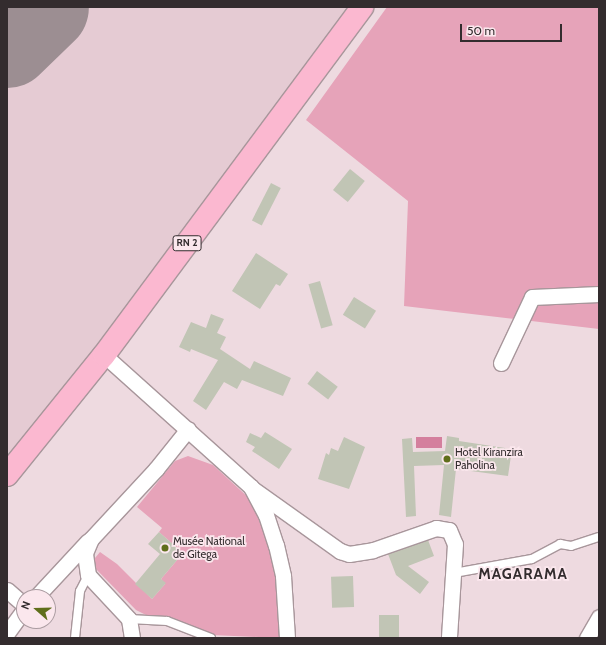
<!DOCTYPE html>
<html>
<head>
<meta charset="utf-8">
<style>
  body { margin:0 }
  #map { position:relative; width:606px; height:645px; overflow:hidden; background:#eedae0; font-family:Cabin,sans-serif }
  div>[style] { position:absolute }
  .built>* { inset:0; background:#e5cbd3 }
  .green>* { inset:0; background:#e6a3b9 }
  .water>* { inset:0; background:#d47f9d; transform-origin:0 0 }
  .runway>* { height:91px; margin:-45.5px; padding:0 45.5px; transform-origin:45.5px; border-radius:45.5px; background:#9c8e92 }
  .building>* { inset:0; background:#c1c5b5; transform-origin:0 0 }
  .roads { filter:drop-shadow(1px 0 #a8969b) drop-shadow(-1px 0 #a8969b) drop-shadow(0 1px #a8969b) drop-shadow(0 -1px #a8969b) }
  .lane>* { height:8px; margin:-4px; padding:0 4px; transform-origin:4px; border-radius:4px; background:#fff }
  .street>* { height:15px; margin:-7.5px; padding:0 7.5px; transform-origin:7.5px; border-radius:7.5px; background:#fff }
  .primary>* { height:22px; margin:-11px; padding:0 11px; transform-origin:11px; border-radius:11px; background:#fbb8d0 }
  .dots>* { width:11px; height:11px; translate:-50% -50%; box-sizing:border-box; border:2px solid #fbe7ed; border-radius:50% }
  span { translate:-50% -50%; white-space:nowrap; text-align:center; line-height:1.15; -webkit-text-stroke:3.5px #fbe7ed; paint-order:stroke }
  .shield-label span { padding:1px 3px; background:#fbe7ed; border:1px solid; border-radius:3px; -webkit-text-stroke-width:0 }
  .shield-label { font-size:10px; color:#332c2e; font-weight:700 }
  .poi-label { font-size:11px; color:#332c2e }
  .left { translate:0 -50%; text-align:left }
  .district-label { font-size:15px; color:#332c2e; font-weight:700; letter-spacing:1px }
  .frame { position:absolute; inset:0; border:8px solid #332c2e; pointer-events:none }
  .north { position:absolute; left:16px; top:589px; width:40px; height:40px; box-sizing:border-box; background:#fbe7ed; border:1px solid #ab9ca1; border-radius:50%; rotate:290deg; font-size:11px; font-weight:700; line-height:16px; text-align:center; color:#332c2e }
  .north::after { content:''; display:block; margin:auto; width:14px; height:18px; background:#606f1b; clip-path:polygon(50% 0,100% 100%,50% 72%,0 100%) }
  .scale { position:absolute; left:460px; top:24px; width:102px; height:18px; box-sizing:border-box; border:2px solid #332c2e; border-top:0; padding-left:5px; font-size:12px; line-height:14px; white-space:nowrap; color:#332c2e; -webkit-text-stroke:3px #fbe7ed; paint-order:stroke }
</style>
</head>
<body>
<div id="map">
  <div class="built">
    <i style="clip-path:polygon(7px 7px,348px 7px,197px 216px,7px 464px)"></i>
  </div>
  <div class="green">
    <i style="clip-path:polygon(387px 7px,599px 7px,599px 329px,404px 306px,408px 201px,306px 120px)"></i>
    <i style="clip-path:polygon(188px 456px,213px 465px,250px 499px,275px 558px,280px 638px,212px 635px,169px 619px,146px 615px,136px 610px,94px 567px,95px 558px,100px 552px,117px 564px,152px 599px,165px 584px,161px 579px,183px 553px,159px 532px,162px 528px,137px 507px,175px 461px)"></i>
  </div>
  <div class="water">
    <i style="left:442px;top:437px;width:11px;height:26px;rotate:90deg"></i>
  </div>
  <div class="runway">
    <i style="left:7px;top:42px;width:50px;rotate:-44.2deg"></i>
  </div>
  <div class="building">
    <i style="left:350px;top:169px;width:19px;height:27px;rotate:39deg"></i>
    <i style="left:271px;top:183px;width:11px;height:42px;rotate:27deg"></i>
    <i style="clip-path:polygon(256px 253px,288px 274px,280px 286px,276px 284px,260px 309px,232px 291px)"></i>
    <i style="left:320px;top:281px;width:46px;height:12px;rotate:74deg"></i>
    <i style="left:354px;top:297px;width:26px;height:21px;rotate:32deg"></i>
    <i style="clip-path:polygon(211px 314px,224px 319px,217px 333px,226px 337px,220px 349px,250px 369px,254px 361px,291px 378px,283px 396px,242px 380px,237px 389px,224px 382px,206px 410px,193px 401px,218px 360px,191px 349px,190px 352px,179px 347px,191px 322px,206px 328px)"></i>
    <i style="left:317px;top:371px;width:26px;height:16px;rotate:37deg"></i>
    <i style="clip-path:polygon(265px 432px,292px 449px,279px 469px,252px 451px,255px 447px,246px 442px,250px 433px,261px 438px)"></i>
    <i style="clip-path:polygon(447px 436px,459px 438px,459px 441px,512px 449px,508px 476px,456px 469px,451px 517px,439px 515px,444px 465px,414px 466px,416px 516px,406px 517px,402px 439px,412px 438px,413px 452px,445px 451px)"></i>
    <i style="clip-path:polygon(344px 437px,365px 447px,349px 489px,318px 479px,326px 453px,329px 455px,331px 448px,338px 451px)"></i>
    <i style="clip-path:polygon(159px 532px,183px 553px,161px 579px,166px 583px,152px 599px,135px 584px,160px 554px,148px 544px)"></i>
    <i style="clip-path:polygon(428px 540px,434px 556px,408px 566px,429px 582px,420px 594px,396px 575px,388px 554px)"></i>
    <i style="left:353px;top:576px;width:31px;height:22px;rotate:88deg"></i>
    <i style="left:379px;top:615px;width:20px;height:23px"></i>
  </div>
  <div class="roads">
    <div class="lane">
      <i style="left:454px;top:573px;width:79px;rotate:-10.2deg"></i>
      <i style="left:532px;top:559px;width:32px;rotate:-28deg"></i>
      <i style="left:560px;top:544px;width:11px;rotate:10deg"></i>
      <i style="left:571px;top:546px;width:29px;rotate:-18deg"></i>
      <i style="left:129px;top:619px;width:38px;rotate:3deg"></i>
      <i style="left:167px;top:621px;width:47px;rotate:21.1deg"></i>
      <i style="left:75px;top:638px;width:47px;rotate:-83.9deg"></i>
      <i style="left:80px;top:591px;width:18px;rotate:-63deg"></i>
    </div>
    <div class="street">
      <i style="left:104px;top:355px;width:198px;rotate:41.9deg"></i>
      <i style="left:251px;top:487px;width:32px;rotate:62deg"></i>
      <i style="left:266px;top:515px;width:32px;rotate:72deg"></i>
      <i style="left:276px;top:545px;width:32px;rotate:77deg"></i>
      <i style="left:283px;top:576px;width:62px;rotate:86.3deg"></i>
      <i style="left:501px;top:363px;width:73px;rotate:-64.8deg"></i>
      <i style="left:532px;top:297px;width:67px;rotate:-2.6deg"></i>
      <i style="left:253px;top:489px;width:107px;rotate:35.5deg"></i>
      <i style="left:340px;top:551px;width:9px;rotate:18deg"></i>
      <i style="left:349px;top:554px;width:24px;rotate:-9deg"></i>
      <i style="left:373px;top:550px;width:67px;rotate:-19.2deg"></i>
      <i style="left:436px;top:528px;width:13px;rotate:9deg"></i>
      <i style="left:449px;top:530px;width:15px;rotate:67deg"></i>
      <i style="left:455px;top:544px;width:94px;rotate:93.7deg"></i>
      <i style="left:7px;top:590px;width:23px;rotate:41deg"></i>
      <i style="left:36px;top:597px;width:76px;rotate:-47.1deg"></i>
      <i style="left:7px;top:633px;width:29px;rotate:-54deg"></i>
      <i style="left:132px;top:638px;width:19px;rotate:-99deg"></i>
      <i style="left:129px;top:619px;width:60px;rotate:-133deg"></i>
      <i style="left:88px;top:575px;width:22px;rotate:-98deg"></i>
      <i style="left:85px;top:553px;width:15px;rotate:-67deg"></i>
      <i style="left:91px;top:539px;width:96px;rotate:-47.1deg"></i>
      <i style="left:156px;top:469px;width:51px;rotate:-51.3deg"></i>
      <i style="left:587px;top:638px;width:24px;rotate:-60deg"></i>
    </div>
    <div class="primary">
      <i style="left:7px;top:475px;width:154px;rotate:-51.1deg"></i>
      <i style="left:104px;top:355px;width:433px;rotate:-53.4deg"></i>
    </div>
  </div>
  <div class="dots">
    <i style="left:447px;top:459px;background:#606f1b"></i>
    <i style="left:165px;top:548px;background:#606f1b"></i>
  </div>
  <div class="shield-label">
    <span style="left:187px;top:243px">RN 2</span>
  </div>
  <div class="poi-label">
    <span class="left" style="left:455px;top:459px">Hotel Kiranzira<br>Paholina</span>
    <span class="left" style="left:173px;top:548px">Musée National<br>de Gitega</span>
  </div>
  <div class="district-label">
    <span style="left:523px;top:575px">MAGARAMA</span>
  </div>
  <div class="frame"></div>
  <div class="north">N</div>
  <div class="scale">50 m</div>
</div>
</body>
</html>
